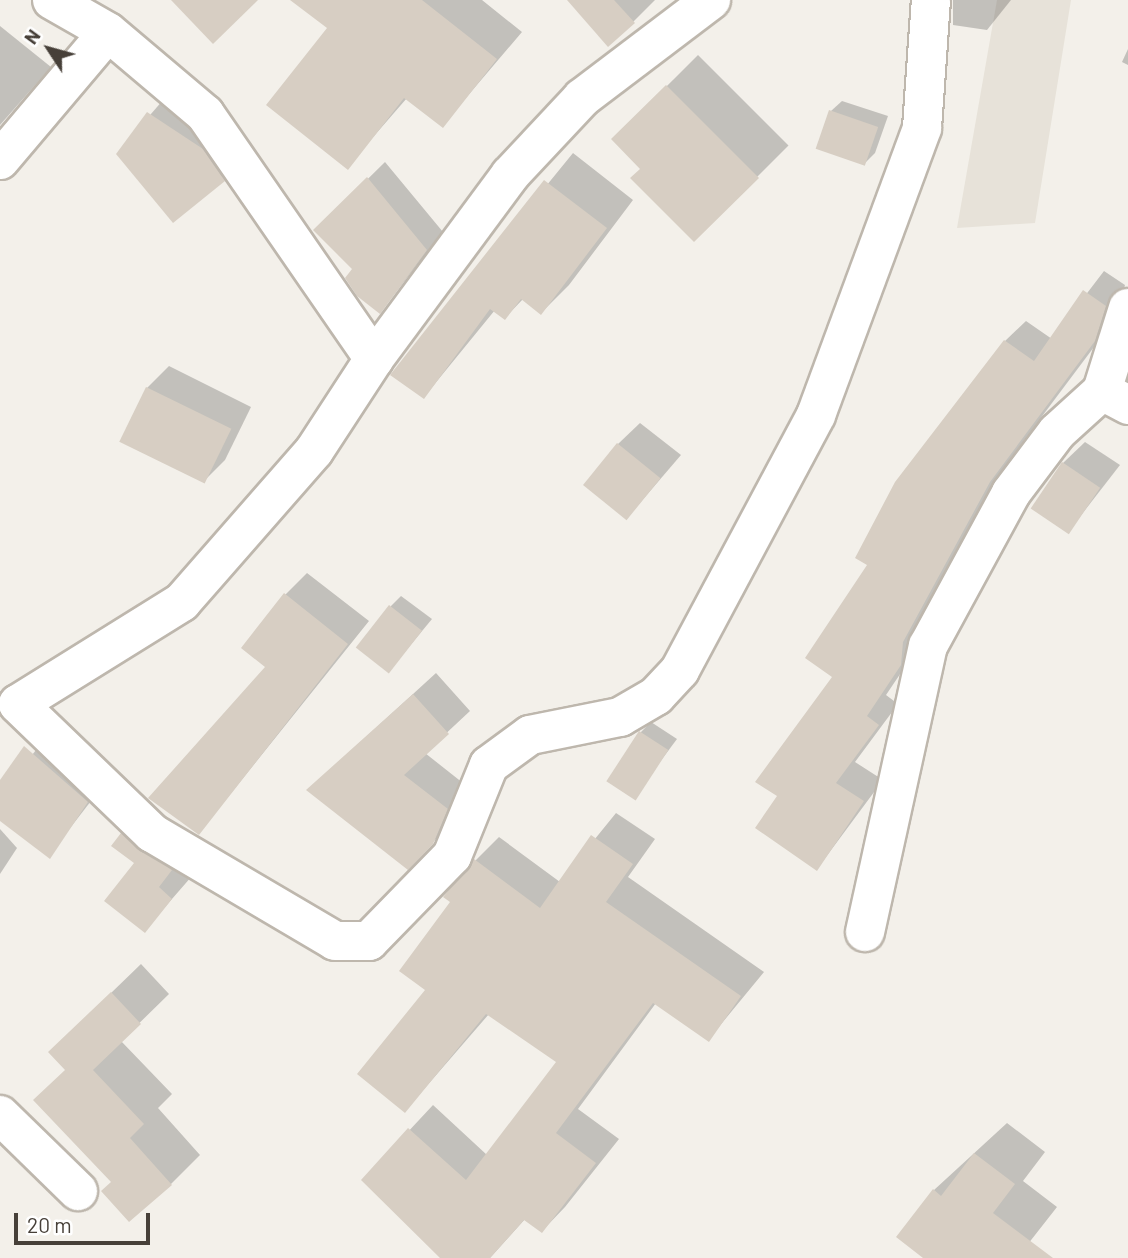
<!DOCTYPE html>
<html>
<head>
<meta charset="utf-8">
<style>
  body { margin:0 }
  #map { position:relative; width:1128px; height:1258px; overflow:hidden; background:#f3f0ea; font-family:Barlow,sans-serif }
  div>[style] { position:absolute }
  .residential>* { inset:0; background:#e7e2d9 }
  .shadow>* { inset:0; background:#0003; transform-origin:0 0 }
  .building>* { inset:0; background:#d7cec3; transform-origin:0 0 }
  .roads { filter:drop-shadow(2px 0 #beb7ad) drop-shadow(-2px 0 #beb7ad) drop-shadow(0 2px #beb7ad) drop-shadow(0 -2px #beb7ad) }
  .street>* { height:38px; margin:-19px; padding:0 19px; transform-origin:19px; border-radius:19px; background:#fff }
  span { translate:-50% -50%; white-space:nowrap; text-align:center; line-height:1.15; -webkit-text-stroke:5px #fff; paint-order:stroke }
  .north { position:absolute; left:14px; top:14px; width:70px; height:70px; -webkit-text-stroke:5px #fff; paint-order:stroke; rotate:306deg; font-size:19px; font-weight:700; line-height:28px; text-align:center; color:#474039 }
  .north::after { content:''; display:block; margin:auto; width:24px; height:32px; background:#474039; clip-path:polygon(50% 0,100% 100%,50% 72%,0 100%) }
  .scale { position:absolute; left:14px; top:1213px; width:136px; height:32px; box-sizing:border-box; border:4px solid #474039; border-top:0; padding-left:9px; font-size:21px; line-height:24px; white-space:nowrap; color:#474039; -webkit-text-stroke:5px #fff; paint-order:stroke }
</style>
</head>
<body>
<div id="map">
  <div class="residential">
    <i style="clip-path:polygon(997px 0,1071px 0,1035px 223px,957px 228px)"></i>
  </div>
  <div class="shadow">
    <i style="clip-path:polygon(330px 0,482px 0,522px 32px,442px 126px,407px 98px,347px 167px)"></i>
    <i style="clip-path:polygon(569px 0,655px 0,633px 22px)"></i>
    <i style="clip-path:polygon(953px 0,1011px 0,987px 30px,953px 25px)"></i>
    <i style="clip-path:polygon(0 26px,51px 67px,0 125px)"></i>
    <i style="clip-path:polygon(1128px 49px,1128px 65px,1122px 62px)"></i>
    <i style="left:698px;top:55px;width:128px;height:120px;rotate:45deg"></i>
    <i style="left:170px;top:92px;width:100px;height:30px;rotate:41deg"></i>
    <i style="clip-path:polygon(842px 101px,888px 116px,875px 153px,864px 164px,831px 111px)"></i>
    <i style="clip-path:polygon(573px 153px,633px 200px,569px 285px,541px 313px,523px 299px,505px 318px,495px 310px,424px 397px,392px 375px)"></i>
    <i style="clip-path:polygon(385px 162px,443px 232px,380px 312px,355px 269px,316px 230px)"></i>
    <i style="clip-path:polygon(1104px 271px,1125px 285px,1115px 319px,1010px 459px,923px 620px,921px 643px,886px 695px,898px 704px,855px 762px,883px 780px,817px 869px,779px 796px,835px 676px,896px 483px,1005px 341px,1026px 321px,1052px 339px)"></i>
    <i style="clip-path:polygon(169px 366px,251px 407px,225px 460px,203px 482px,147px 388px)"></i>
    <i style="clip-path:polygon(640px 423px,681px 455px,627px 518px,618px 444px)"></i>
    <i style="clip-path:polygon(1085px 442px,1120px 465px,1068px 532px,1063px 463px)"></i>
    <i style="clip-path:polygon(307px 573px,369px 621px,199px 833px,268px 667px,285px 595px)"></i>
    <i style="clip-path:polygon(401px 596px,432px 619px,389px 671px,391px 606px)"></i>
    <i style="clip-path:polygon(436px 673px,470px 711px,425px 753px,468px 787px,455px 820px,408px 867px,308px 790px)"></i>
    <i style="clip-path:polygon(651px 722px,677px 739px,633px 798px,641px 732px)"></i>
    <i style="clip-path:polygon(52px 729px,108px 779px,67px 832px,0 818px,0 797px)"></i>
    <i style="clip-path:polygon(144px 813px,192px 876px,145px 930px,137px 862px,122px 835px)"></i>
    <i style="clip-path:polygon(616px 813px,655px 839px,628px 877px,764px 972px,708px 1040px,656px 1003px,578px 1109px,619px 1139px,565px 1207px,542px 1231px,526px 1218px,490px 1258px,445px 1258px,363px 1180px,433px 1105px,487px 1155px,559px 1061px,489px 1014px,405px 1111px,427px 990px,453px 902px,476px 860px,499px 837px,560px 882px)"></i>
    <i style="clip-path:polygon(0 829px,17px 848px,0 874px)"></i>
    <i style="clip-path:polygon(141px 964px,169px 994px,121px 1041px,172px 1094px,158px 1108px,200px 1155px,171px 1184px,113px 1181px,67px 1069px,80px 1023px)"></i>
    <i style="clip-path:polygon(1007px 1123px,1045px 1152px,1023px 1181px,1057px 1207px,1017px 1258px,926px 1258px,934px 1190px)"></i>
  </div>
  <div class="building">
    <i style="clip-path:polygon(171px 0,258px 0,213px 44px)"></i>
    <i style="clip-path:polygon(290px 0,422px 0,497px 59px,443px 128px,404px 98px,348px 170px,266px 105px,327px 28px)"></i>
    <i style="clip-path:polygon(567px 0,614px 0,635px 23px,608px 47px)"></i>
    <i style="clip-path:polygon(666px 85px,759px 178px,694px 242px,630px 178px,640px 169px,611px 139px)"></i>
    <i style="left:829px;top:110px;width:52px;height:41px;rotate:19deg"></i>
    <i style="clip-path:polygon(147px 112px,203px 149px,225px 181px,173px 223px,116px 154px)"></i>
    <i style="clip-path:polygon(367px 177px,427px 250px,380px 314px,357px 296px,345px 278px,352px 269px,313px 230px)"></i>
    <i style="clip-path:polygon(544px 180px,607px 228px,541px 315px,521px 299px,505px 320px,490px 309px,424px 399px,390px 375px)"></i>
    <i style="clip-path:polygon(1083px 290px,1106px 306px,1095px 341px,990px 482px,903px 642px,901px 665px,867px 716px,879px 725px,836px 783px,864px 801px,817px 871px,755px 828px,777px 796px,755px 782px,832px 677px,805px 658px,867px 565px,855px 558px,895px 482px,1004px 340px,1034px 361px)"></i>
    <i style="left:146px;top:387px;width:95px;height:61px;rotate:26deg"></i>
    <i style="left:617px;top:443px;width:56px;height:54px;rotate:39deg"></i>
    <i style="left:1062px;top:462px;width:46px;height:56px;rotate:34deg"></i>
    <i style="clip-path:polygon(284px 593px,348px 644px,199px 835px,148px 798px,265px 667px,241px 648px)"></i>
    <i style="left:389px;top:605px;width:42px;height:54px;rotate:38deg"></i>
    <i style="clip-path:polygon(413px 694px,449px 734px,404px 775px,448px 809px,433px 844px,408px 870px,306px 790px)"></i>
    <i style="left:639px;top:731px;width:35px;height:60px;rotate:33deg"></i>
    <i style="clip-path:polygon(24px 746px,88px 802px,50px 859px,0 821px,0 780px)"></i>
    <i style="clip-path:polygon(121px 833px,172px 870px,159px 887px,172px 899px,145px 933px,104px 901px,134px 863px,111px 846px)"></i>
    <i style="clip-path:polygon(591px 835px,633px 864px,606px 902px,741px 996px,709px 1042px,653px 1003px,556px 1133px,596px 1163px,542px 1233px,524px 1220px,490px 1258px,440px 1258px,361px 1180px,408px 1128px,466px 1180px,556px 1062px,486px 1014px,405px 1113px,357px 1074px,425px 990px,399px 971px,450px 902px,443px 897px,474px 859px,540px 908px)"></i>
    <i style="clip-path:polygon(111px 992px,141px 1024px,93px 1070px,144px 1124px,130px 1138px,172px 1185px,129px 1222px,101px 1191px,111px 1182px,33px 1100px,65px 1070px,48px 1052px)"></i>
    <i style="clip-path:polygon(974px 1153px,1015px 1184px,993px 1213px,1053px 1258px,923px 1258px,896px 1237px,933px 1189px,941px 1196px)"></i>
  </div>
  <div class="roads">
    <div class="street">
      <i style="left:52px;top:0;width:64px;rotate:29.7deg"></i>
      <i style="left:108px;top:32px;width:127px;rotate:40.2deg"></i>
      <i style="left:205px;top:114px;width:298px;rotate:55.4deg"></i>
      <i style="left:374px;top:359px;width:110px;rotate:123.1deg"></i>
      <i style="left:314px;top:451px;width:201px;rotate:131.2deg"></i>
      <i style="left:182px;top:602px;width:193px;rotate:148.1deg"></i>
      <i style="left:18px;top:704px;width:186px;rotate:43.9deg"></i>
      <i style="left:152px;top:833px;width:212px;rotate:30.5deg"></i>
      <i style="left:335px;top:941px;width:34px"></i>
      <i style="left:369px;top:941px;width:119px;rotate:-45.7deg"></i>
      <i style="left:452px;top:856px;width:98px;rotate:-67.9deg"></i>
      <i style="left:489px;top:765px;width:51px;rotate:-36.2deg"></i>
      <i style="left:530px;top:735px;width:92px;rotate:-11.3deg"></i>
      <i style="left:620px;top:717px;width:42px;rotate:-30.3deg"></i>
      <i style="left:656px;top:696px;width:35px;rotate:-47deg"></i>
      <i style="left:680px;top:670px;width:289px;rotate:-61.9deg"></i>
      <i style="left:816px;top:415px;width:306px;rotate:-69.7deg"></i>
      <i style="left:922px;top:128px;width:128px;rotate:-86deg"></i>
      <i style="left:0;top:160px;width:167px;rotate:-49.8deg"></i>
      <i style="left:374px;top:359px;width:229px;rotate:-53.5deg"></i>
      <i style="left:510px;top:175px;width:105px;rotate:-46.9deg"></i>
      <i style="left:582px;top:98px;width:162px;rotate:-37.2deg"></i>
      <i style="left:1102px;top:391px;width:87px;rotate:-72.6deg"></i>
      <i style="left:865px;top:932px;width:293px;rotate:-77.6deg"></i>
      <i style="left:928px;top:646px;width:174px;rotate:-61.5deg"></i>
      <i style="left:1011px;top:493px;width:76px;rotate:-53deg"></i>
      <i style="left:1057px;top:432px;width:61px;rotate:-42.3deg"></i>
      <i style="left:1102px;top:391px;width:30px;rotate:28deg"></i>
      <i style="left:0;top:1115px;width:109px;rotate:44.3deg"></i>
    </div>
  </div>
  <div class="north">N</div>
  <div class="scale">20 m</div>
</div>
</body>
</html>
